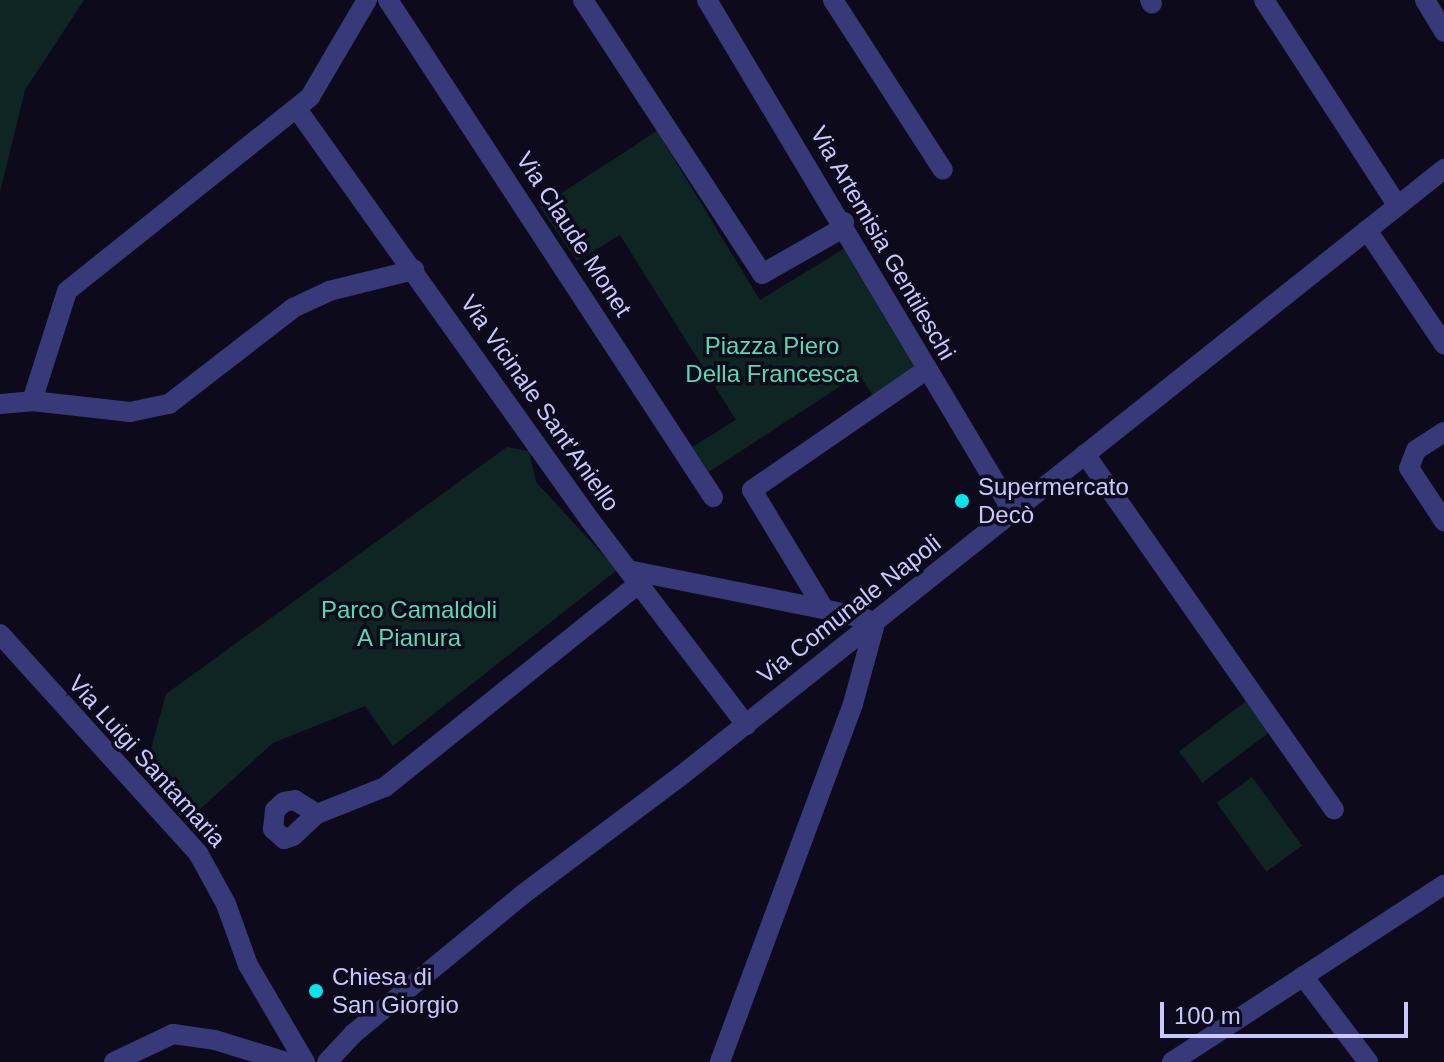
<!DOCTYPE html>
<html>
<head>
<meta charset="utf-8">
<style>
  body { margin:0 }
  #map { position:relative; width:1444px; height:1062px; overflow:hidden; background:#0d0b1b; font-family:Helvetica,sans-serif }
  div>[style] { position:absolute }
  .green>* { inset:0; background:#0e2523; transform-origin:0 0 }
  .minor>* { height:20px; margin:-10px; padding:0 10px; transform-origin:10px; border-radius:10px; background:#373979 }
  .dots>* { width:22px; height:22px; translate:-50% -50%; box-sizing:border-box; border:4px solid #0d0b1b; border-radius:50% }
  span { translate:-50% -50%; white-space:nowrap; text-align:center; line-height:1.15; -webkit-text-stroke:7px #0d0b1b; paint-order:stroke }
  .street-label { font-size:24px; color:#c9c7fe }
  .park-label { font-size:24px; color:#56dbb0 }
  .poi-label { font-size:24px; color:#c9c7fe }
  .left { translate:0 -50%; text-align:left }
  .scale { position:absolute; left:1160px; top:1002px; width:248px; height:36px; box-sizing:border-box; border:4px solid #c9c7fe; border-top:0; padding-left:10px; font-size:24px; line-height:28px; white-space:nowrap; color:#c9c7fe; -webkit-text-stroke:6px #0d0b1b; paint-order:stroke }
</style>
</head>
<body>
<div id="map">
  <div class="green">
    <i style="clip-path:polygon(0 0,84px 0,25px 90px,0 192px)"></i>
    <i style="clip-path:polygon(657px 131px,760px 300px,850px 245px,915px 366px,873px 396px,859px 374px,709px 472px,692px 447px,736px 420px,620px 235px,577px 261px,540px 207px)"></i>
    <i style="clip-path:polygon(507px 447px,529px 451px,536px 482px,617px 570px,393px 746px,365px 706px,273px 743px,189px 819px,146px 767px,166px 694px)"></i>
    <i style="left:1246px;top:701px;width:39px;height:84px;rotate:53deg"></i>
    <i style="left:1252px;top:777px;width:85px;height:44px;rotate:54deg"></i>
  </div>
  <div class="minor">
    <i style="left:388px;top:0;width:594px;rotate:56.82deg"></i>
    <i style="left:583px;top:0;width:327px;rotate:56.8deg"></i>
    <i style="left:762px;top:274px;width:85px;rotate:-29.6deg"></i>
    <i style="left:836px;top:232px;width:13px;rotate:-51deg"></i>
    <i style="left:707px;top:0;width:596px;rotate:59.14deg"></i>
    <i style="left:833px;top:0;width:202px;rotate:57.1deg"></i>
    <i style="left:1150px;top:0;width:4px;rotate:63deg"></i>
    <i style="left:1264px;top:0;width:244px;rotate:57deg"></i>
    <i style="left:1425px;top:0;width:37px;rotate:59deg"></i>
    <i style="left:297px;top:109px;width:505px;rotate:54.52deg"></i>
    <i style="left:590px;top:520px;width:258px;rotate:52.7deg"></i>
    <i style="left:1367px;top:230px;width:138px;rotate:56deg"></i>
    <i style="left:32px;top:401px;width:115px;rotate:-72.3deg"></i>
    <i style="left:67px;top:291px;width:311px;rotate:-38.6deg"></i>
    <i style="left:310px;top:97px;width:113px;rotate:-59.6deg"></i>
    <i style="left:0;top:404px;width:32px;rotate:-5deg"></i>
    <i style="left:32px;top:401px;width:99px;rotate:6.4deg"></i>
    <i style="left:130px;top:412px;width:40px;rotate:-12deg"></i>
    <i style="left:169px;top:404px;width:157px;rotate:-37.7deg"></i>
    <i style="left:293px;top:308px;width:40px;rotate:-25deg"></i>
    <i style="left:329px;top:291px;width:88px;rotate:-13.9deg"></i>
    <i style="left:1444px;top:432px;width:33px;rotate:147deg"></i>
    <i style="left:1416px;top:450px;width:19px;rotate:111deg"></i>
    <i style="left:1409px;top:468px;width:64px;rotate:56.6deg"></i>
    <i style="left:1085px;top:454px;width:434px;rotate:55deg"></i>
    <i style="left:628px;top:570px;width:200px;rotate:11.3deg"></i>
    <i style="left:824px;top:609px;width:43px;rotate:13.4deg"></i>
    <i style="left:866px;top:619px;width:11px;rotate:45deg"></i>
    <i style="left:874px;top:627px;width:80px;rotate:105.3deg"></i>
    <i style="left:853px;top:704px;width:382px;rotate:110.4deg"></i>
    <i style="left:824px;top:609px;width:139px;rotate:-121.2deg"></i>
    <i style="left:752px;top:490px;width:211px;rotate:-34.6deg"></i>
    <i style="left:0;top:634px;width:295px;rotate:47.9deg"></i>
    <i style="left:198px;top:853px;width:58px;rotate:61.2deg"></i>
    <i style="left:226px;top:904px;width:65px;rotate:70.2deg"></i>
    <i style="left:248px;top:965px;width:113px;rotate:59.6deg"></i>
    <i style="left:317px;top:814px;width:26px;rotate:-148deg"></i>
    <i style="left:295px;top:800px;width:11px;rotate:170deg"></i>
    <i style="left:284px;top:802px;width:12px;rotate:138deg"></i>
    <i style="left:275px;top:810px;width:19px;rotate:96deg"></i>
    <i style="left:273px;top:829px;width:15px;rotate:42deg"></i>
    <i style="left:284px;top:839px;width:9px;rotate:-18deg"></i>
    <i style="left:293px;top:836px;width:33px;rotate:-43deg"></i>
    <i style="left:317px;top:814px;width:73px;rotate:-21.7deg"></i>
    <i style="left:385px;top:787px;width:327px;rotate:-38.7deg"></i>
    <i style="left:1303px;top:976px;width:108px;rotate:52.9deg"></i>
    <i style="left:114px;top:1062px;width:65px;rotate:-25.4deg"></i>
    <i style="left:173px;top:1034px;width:42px;rotate:8.1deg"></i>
    <i style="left:215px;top:1040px;width:74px;rotate:17.2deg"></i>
    <i style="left:327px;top:1062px;width:38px;rotate:-47deg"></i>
    <i style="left:353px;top:1034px;width:219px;rotate:-39.4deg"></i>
    <i style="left:522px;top:895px;width:200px;rotate:-36.9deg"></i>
    <i style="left:682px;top:775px;width:974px;rotate:-38.49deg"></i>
    <i style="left:1172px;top:1062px;width:325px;rotate:-33.1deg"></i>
  </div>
  <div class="dots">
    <i style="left:962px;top:501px;background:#05e5ec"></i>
    <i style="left:316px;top:991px;background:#05e5ec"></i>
  </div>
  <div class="street-label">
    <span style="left:574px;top:234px;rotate:57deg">Via Claude Monet</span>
    <span style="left:883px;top:243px;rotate:60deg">Via Artemisia Gentileschi</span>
    <span style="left:540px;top:403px;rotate:55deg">Via Vicinale Sant'Aniello</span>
    <span style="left:849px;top:609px;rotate:-38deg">Via Comunale Napoli</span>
    <span style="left:147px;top:761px;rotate:48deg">Via Luigi Santamaria</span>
  </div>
  <div class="park-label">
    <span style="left:772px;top:360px">Piazza Piero<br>Della Francesca</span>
    <span style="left:409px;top:624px">Parco Camaldoli<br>A Pianura</span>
  </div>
  <div class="poi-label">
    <span class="left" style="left:978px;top:501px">Supermercato<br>Decò</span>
    <span class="left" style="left:332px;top:991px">Chiesa di<br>San Giorgio</span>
  </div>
  <div class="scale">100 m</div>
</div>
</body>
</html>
